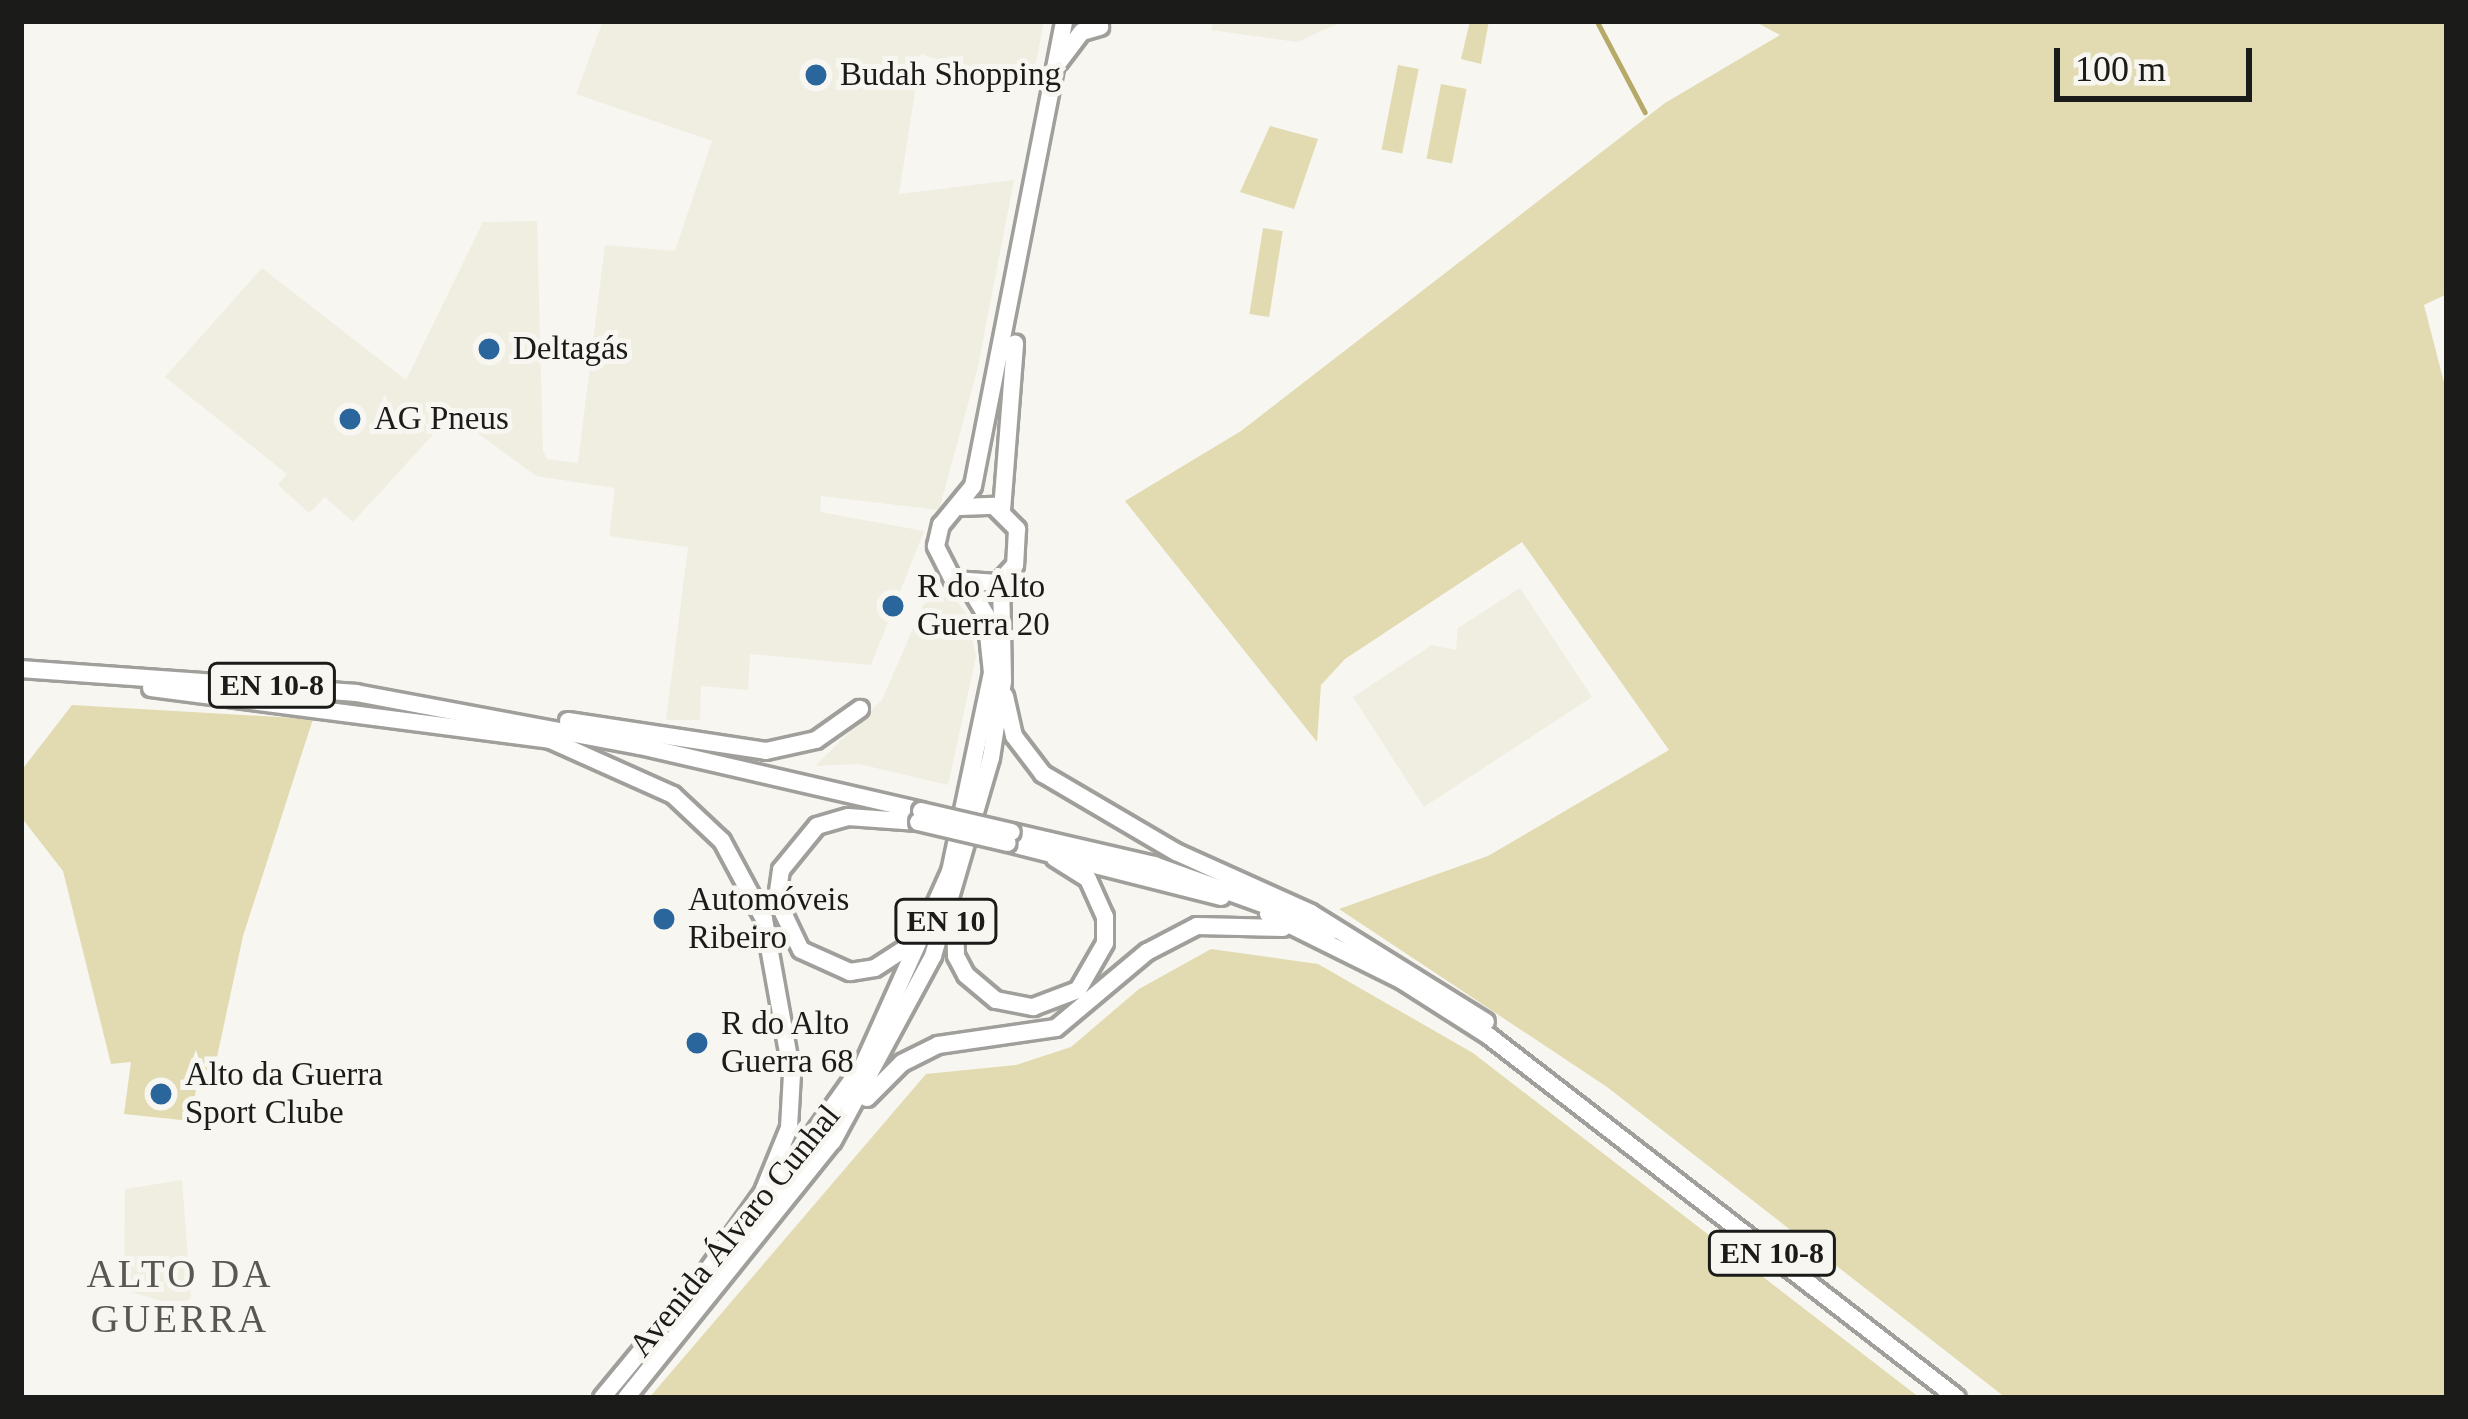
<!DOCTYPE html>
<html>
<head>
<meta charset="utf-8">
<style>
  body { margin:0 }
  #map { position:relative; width:2468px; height:1419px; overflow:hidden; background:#f7f6f1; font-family:Georgia,serif }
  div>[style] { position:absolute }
  .built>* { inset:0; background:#f0eee1 }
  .green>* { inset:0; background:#e2dbb1; transform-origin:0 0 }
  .stream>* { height:4.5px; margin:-2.25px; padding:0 2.25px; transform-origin:2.25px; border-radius:2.25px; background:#b5aa67 }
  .roads { filter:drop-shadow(3px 0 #a09f9b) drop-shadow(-3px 0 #a09f9b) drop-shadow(0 3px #a09f9b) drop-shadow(0 -3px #a09f9b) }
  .primary>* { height:16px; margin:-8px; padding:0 8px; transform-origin:8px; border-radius:8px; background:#fff }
  .trunk>* { height:16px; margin:-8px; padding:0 8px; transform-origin:8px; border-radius:8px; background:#fff }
  .bridges { filter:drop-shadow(3px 0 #a09f9b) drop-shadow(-3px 0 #a09f9b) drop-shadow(0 3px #a09f9b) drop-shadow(0 -3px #a09f9b) }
  .primary-bridge>* { height:16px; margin:-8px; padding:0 8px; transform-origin:8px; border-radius:8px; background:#fff }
  .trunk-bridge>* { height:16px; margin:-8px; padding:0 8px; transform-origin:8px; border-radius:8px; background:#fff }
  .dots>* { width:33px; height:33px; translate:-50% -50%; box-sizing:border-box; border:6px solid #f7f6f1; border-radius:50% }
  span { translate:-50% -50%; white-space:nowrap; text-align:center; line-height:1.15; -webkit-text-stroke:10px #f7f6f1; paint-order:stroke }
  .shield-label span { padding:3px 9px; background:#f7f6f1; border:3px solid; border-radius:9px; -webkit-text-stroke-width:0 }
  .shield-label { font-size:30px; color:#1b1b19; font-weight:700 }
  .poi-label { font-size:33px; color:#1b1b19 }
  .left { translate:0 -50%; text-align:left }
  .street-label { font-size:33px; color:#1b1b19 }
  .quarter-label { font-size:39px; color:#585753; letter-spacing:3px }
  .frame { position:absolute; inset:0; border:24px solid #1b1b19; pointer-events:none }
  .scale { position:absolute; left:2054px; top:48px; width:198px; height:54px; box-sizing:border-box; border:6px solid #1b1b19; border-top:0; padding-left:15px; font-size:36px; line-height:42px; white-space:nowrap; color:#1b1b19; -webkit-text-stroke:9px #f7f6f1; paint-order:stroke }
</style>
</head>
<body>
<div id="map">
  <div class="built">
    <i style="clip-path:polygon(603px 21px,1044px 21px,1031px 89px,921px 54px,899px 194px,1014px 180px,977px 371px,939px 510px,821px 496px,820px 512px,924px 531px,871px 665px,750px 654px,748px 690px,701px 686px,700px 720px,666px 720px,688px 547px,609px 536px,615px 488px,536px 476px,452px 414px,353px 522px,325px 497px,309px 513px,278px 485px,287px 474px,165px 377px,262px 268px,406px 380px,483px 222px,537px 221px,543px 451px,547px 459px,578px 463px,605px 245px,675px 251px,712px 141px,576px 94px)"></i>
    <i style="clip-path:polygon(1213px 21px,1344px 21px,1297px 42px,1211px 30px)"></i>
    <i style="clip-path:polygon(1520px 588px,1592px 697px,1424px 807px,1353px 697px,1432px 645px,1456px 650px,1458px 628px)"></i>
    <i style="clip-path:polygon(938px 595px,954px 598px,967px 614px,976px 657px,948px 785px,859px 764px,815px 766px,882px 700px,923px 605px)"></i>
    <i style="clip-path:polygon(182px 1180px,191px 1298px,179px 1306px,124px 1290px,125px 1189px)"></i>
  </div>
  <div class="green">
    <i style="clip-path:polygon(1470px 21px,1489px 21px,1481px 64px,1461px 59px)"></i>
    <i style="clip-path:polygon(1754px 21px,2447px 21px,2447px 294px,2424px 305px,2447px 394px,2447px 1398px,2006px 1398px,1607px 1087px,1339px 909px,1488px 856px,1669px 750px,1522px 542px,1345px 659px,1321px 685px,1317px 742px,1125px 501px,1241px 431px,1665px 103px,1780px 35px)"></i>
    <i style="left:1398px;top:65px;width:21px;height:86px;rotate:11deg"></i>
    <i style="left:1441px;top:84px;width:26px;height:76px;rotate:11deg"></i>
    <i style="clip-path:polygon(1270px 126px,1318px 139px,1294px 209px,1240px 192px)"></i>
    <i style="left:1263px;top:228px;width:20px;height:87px;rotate:9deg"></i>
    <i style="clip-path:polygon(72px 705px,313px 719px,243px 936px,214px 1071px,199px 1070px,191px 1121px,124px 1114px,131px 1062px,111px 1064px,63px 871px,21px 817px,21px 771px)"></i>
    <i style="clip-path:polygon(1211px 949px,1318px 964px,1473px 1053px,1920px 1398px,649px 1398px,926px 1074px,1016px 1065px,1071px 1047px,1139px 989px)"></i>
  </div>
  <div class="stream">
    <i style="left:1597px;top:21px;width:103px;rotate:62.2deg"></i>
  </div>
  <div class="roads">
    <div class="primary">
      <i style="left:1059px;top:62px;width:38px;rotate:-53deg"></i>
      <i style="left:1082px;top:32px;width:19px;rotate:-16deg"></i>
      <i style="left:960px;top:507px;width:34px;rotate:-2deg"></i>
      <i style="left:994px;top:506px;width:33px;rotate:45deg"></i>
      <i style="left:1017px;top:529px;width:36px;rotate:93deg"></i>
      <i style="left:1015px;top:565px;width:25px;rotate:133deg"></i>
      <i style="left:998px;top:583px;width:45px;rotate:-176.2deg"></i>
      <i style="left:953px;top:580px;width:38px;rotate:-117deg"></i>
      <i style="left:936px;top:546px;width:22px;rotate:-77deg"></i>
      <i style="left:941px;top:525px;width:50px;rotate:-50.6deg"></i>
      <i style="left:973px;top:486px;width:474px;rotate:-78.9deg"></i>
      <i style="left:1002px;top:510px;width:167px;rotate:-85.5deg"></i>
      <i style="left:1005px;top:696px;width:41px;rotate:77.3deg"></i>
      <i style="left:1014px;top:736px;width:48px;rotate:52.7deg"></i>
      <i style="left:1043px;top:774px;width:154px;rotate:30.4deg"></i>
      <i style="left:1176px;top:852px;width:148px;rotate:24.3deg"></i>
      <i style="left:1311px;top:913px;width:206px;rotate:31.9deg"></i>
      <i style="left:918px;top:822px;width:70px;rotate:-175.9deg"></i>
      <i style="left:848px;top:817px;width:32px;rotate:164deg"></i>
      <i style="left:817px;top:826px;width:57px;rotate:129.3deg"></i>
      <i style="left:781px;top:870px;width:30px;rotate:98deg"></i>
      <i style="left:777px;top:900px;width:55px;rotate:64.4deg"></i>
      <i style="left:801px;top:950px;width:54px;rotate:24.2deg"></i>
      <i style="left:850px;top:972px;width:25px;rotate:-9deg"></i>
      <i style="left:875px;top:968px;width:37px;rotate:-33deg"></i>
      <i style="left:906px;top:948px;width:39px;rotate:-60deg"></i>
      <i style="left:1008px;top:843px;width:220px;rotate:14.2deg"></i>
      <i style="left:955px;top:914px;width:42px;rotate:88.6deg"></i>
      <i style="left:956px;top:956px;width:21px;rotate:62deg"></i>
      <i style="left:966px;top:975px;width:39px;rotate:40deg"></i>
      <i style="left:996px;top:1000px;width:38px;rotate:11deg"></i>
      <i style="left:1033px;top:1007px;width:48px;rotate:-20.7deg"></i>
      <i style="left:1078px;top:990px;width:54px;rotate:-60.1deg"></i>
      <i style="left:1105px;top:943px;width:26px;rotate:-90deg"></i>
      <i style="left:1105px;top:917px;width:42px;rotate:-114.1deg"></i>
      <i style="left:1088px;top:879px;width:39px;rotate:-148deg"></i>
      <i style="left:1268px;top:914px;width:148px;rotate:26.4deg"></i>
      <i style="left:1401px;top:980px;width:106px;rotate:32.6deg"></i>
      <i style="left:1490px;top:1037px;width:590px;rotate:37.7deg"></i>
      <i style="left:867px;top:1098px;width:49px;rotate:-45deg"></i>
      <i style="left:902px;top:1063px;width:40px;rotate:-26.6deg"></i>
      <i style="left:938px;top:1045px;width:119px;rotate:-8.2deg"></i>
      <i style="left:1056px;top:1028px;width:119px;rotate:-39.9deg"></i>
      <i style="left:1147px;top:952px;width:56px;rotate:-27.5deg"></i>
      <i style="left:1197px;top:926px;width:86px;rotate:1.3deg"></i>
      <i style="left:750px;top:1223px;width:196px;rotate:-54.5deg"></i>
      <i style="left:864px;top:1063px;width:209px;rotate:-65.8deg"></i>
      <i style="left:950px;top:872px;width:203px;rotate:-78.1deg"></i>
      <i style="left:992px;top:673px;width:58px;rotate:-95.9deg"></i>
      <i style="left:986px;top:615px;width:33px;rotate:-121deg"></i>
      <i style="left:602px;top:1398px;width:179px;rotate:-50.4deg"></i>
      <i style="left:626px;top:1398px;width:330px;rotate:-51.2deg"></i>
      <i style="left:833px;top:1141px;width:210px;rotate:-61.6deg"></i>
      <i style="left:933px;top:956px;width:206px;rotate:-73.7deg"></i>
      <i style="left:991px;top:758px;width:78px;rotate:-81.1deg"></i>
      <i style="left:1003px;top:681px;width:101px;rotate:-91.1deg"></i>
    </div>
    <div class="trunk">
      <i style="left:21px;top:669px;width:336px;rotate:4.1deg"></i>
      <i style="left:356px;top:693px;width:289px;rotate:10.6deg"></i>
      <i style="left:640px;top:746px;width:288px;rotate:13deg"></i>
      <i style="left:151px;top:688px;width:406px;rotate:7.4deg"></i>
      <i style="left:568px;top:721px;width:200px;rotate:8.6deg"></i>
      <i style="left:766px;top:751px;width:51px;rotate:-12.4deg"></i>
      <i style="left:816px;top:740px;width:54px;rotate:-35.2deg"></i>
      <i style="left:548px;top:739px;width:137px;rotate:24.1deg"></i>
      <i style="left:673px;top:795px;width:67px;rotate:43.2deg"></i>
      <i style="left:722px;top:841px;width:89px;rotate:61.7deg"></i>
      <i style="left:764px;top:919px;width:158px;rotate:79.8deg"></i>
      <i style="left:792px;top:1074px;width:54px;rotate:93.2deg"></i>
      <i style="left:789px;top:1128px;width:71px;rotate:112.2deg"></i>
      <i style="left:762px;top:1194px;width:90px;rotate:125.5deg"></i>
      <i style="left:1012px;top:832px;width:146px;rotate:13.1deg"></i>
      <i style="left:1154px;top:865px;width:192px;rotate:19.8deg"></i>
    </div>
  </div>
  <div class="bridges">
    <div class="primary-bridge">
      <i style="left:918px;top:822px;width:92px;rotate:13.1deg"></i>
    </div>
    <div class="trunk-bridge">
      <i style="left:921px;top:811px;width:93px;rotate:13deg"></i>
    </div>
  </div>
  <div class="dots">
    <i style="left:816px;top:75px;background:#2a659c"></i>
    <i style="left:489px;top:349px;background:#2a659c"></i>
    <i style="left:350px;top:419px;background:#2a659c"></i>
    <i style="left:893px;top:606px;background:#2a659c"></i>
    <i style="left:664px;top:919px;background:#2a659c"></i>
    <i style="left:697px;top:1043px;background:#2a659c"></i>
    <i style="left:161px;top:1094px;background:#2a659c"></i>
  </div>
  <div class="shield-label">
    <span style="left:272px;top:685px">EN 10-8</span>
    <span style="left:946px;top:921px">EN 10</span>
    <span style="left:1772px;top:1253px">EN 10-8</span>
  </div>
  <div class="poi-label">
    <span class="left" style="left:840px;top:75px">Budah Shopping</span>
    <span class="left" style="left:513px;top:349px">Deltagás</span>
    <span class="left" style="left:374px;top:419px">AG Pneus</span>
    <span class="left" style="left:917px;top:606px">R do Alto<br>Guerra 20</span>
    <span class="left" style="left:688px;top:919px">Automóveis<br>Ribeiro</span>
    <span class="left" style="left:721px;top:1043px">R do Alto<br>Guerra 68</span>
    <span class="left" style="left:185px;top:1094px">Alto da Guerra<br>Sport Clube</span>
  </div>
  <div class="street-label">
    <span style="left:735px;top:1231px;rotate:-51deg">Avenida Álvaro Cunhal</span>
  </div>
  <div class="quarter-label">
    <span style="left:180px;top:1297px">ALTO DA<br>GUERRA</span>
  </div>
  <div class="frame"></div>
  <div class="scale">100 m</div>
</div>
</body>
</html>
